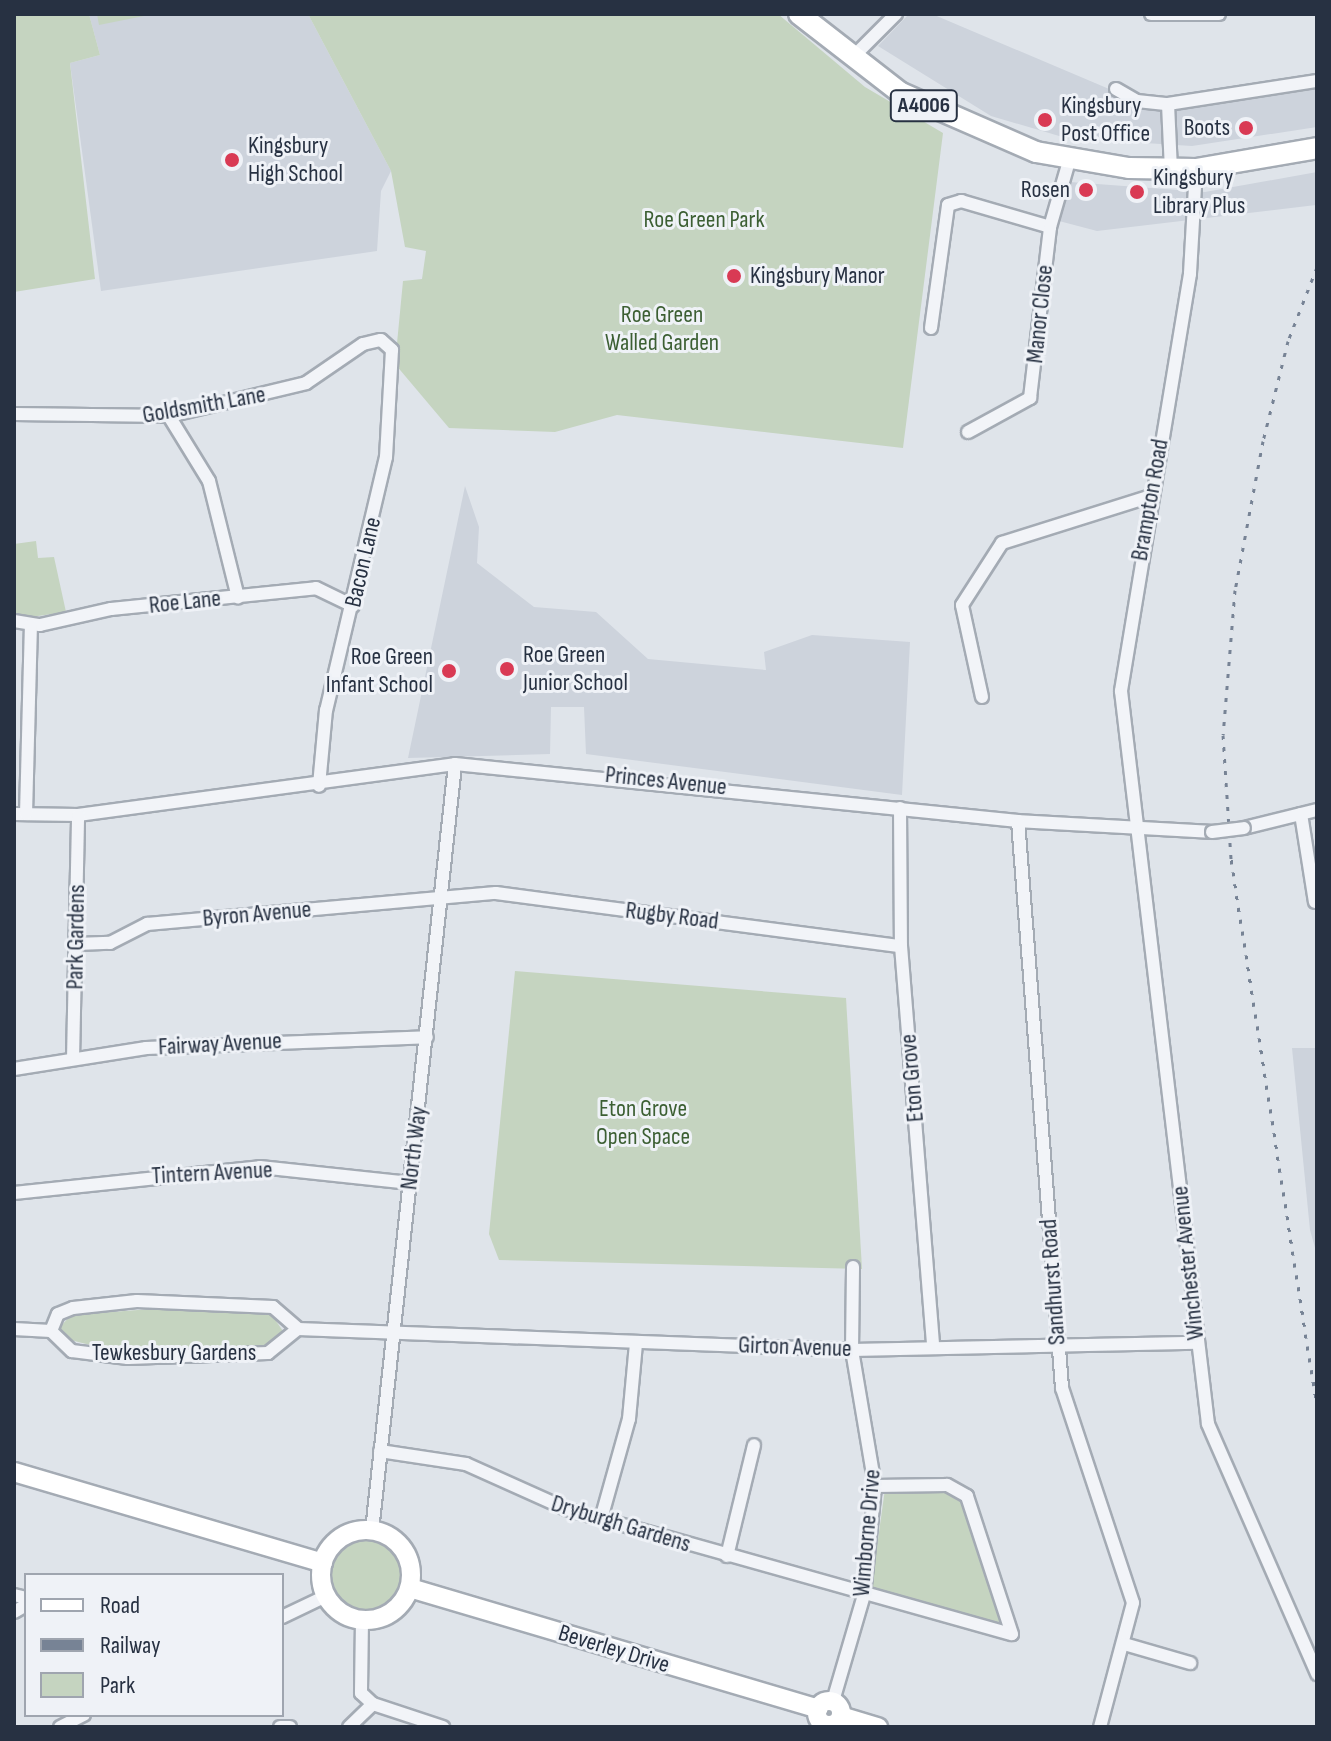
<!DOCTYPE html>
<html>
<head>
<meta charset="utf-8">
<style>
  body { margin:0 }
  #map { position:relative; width:1331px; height:1741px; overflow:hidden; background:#dfe4ea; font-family:"Sofia Sans Condensed",sans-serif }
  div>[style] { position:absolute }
  .built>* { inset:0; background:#cdd3dc }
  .green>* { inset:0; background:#c5d4c0 }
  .round { border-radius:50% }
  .roads { filter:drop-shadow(2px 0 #a4abb4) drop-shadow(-2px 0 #a4abb4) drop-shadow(0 2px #a4abb4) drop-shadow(0 -2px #a4abb4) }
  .street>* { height:12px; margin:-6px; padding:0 6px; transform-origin:6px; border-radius:6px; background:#f2f4f8 }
  .secondary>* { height:18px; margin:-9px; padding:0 9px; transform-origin:9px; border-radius:9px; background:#fff }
  .secondary>.ring { margin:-9px; padding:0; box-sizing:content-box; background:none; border:18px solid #fff; border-radius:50% }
  .primary>* { height:20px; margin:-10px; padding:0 10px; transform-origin:10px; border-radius:10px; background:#fff }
  .rail>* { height:3px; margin-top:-1.5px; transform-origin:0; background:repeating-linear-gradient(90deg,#778395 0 4px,transparent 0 12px) }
  .bridges { filter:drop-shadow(2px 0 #a4abb4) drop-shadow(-2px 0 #a4abb4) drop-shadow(0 2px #a4abb4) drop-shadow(0 -2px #a4abb4) }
  .street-bridge>* { height:12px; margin:-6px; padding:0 6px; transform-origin:6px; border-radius:6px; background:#f2f4f8 }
  .dots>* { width:22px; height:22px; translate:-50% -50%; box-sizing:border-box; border:4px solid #eff2f7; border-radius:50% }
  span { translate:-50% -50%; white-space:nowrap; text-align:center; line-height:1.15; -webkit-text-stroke:6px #eff2f7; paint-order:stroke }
  .shield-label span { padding:2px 6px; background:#eff2f7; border:2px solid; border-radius:6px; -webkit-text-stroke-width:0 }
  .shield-label { font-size:22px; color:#273142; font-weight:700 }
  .poi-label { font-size:24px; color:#273142 }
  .left { translate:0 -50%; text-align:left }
  .right { translate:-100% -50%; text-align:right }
  .park-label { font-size:24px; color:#3c5f33 }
  .street-label { font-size:24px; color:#273142 }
  .frame { position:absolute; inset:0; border:16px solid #273142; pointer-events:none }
  .legend { position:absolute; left:24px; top:1573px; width:260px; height:144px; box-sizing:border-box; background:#eff2f7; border:2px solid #9fa5af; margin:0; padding:10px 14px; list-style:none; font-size:24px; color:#273142 }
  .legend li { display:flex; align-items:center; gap:16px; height:40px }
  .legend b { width:40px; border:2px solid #9fa5af }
</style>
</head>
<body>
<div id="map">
  <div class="built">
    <i style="clip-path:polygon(89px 14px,308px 14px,391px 171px,381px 191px,377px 251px,101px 291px,70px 63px,100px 55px)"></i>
    <i style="clip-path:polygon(909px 14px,932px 14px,1128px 97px,1174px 103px,1317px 79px,1317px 127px,1192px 146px,1066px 138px,991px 116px,878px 46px)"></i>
    <i style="clip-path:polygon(1317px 172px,1316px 205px,1097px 231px,1059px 221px,1070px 182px,1205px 192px)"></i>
    <i style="clip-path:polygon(465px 486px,479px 527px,477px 563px,534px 607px,596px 612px,648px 659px,766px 670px,764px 652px,812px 635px,910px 642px,902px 795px,586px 754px,584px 707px,551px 707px,550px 754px,408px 758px)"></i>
    <i style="clip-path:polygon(1292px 1048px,1317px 1048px,1317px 1255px,1310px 1230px)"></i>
  </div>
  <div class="green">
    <i style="clip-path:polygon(14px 14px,89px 14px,100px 55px,70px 63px,95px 279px,14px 292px)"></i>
    <i style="clip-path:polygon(97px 14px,154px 14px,99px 25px)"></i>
    <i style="clip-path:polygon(308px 14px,778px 14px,865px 87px,943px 133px,903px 448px,617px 415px,555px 432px,449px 428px,395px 364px,403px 281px,422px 279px,426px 251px,405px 247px,391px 171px)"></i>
    <i style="clip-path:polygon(36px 541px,38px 558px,54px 557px,66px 612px,24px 618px,14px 615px,14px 544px)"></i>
    <i style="clip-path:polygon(515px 971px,846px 998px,862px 1269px,499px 1260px,489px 1234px)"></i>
    <i style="clip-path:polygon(178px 1307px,269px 1311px,285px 1334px,265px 1349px,127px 1354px,62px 1338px,60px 1327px,71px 1315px)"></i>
    <i style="clip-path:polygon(885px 1489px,955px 1491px,966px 1505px,1007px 1626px,871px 1590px)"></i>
    <i class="round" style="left:330px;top:1540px;width:74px;height:74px"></i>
  </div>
  <div class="roads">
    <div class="street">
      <i style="left:1151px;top:14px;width:68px"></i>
      <i style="left:853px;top:57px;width:61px;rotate:-45deg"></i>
      <i style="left:1116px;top:89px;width:24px;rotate:30deg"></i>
      <i style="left:1137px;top:101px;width:31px;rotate:6deg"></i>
      <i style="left:1168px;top:104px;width:151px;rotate:-8.8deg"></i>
      <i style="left:1168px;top:104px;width:65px;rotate:87.4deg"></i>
      <i style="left:1196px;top:169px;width:105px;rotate:93.3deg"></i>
      <i style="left:1190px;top:274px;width:423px;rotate:99.4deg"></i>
      <i style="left:1121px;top:691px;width:738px;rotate:83.23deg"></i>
      <i style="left:1208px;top:1424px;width:273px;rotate:66.4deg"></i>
      <i style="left:931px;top:328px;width:124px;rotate:-82.1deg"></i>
      <i style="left:948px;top:205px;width:14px;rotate:-17deg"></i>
      <i style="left:961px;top:201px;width:93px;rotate:16.3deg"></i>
      <i style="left:14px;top:414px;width:155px;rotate:0.7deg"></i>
      <i style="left:169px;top:416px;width:141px;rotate:-13.5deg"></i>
      <i style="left:306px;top:383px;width:69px;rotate:-34.4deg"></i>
      <i style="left:363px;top:344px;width:18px;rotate:-13deg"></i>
      <i style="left:381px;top:340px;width:15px;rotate:42deg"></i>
      <i style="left:392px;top:350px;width:107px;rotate:93.2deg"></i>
      <i style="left:386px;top:457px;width:260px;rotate:103.3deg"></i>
      <i style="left:326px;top:710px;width:76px;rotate:95.3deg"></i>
      <i style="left:169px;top:416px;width:76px;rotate:58.4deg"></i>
      <i style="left:209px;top:481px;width:120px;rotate:76deg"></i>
      <i style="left:968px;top:432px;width:71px;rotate:-28.7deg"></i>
      <i style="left:1030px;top:398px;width:172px;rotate:-83.3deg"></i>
      <i style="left:1050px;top:227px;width:69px;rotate:-73.9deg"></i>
      <i style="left:14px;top:621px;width:26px;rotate:9deg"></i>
      <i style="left:40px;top:625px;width:73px;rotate:-12.7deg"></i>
      <i style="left:111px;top:609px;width:206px;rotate:-5.8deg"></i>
      <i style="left:316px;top:588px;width:41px;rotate:25.9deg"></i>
      <i style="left:982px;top:697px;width:94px;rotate:-102.3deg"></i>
      <i style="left:962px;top:605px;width:74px;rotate:-57.2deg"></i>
      <i style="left:1002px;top:543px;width:153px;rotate:-17.5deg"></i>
      <i style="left:900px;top:808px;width:138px;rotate:89.6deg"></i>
      <i style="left:901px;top:946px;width:403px;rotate:85.4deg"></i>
      <i style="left:14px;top:814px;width:64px;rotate:0.9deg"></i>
      <i style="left:78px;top:815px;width:380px;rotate:-7.7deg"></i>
      <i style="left:455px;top:764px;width:566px;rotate:5.78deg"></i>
      <i style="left:1018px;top:821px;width:194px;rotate:3.2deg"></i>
      <i style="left:26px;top:814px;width:189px;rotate:-88.5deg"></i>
      <i style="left:1301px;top:814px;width:89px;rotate:81deg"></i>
      <i style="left:1018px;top:821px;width:569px;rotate:85.56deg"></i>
      <i style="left:1062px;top:1388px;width:226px;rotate:71.7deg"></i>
      <i style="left:1133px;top:1603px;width:128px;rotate:104.9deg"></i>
      <i style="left:1244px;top:828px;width:75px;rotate:-13.9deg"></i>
      <i style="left:76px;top:944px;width:34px;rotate:-2deg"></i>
      <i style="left:110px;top:943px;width:42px;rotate:-27.2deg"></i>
      <i style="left:147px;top:924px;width:350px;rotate:-5.1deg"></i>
      <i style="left:496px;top:893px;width:408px;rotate:7.5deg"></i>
      <i style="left:73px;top:1059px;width:244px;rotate:-88.8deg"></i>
      <i style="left:14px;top:1069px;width:134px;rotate:-9deg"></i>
      <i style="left:146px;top:1048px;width:281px;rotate:-2.2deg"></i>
      <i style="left:14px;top:1193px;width:247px;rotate:-6deg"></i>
      <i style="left:260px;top:1167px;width:151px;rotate:6.1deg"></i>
      <i style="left:14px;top:1329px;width:37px;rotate:3deg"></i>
      <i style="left:298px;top:1329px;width:554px;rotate:2.17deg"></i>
      <i style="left:852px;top:1350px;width:345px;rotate:-1.2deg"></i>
      <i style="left:51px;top:1331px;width:18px;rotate:-68deg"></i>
      <i style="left:58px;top:1314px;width:16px;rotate:-22deg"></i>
      <i style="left:73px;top:1308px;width:64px;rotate:-6.2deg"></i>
      <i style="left:137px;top:1301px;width:136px;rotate:2.5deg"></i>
      <i style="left:273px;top:1307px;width:33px;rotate:41deg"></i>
      <i style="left:51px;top:1331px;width:29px;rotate:44deg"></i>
      <i style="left:72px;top:1351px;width:56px;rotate:7.1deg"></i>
      <i style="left:128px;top:1358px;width:140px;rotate:-2deg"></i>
      <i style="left:268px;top:1353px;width:38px;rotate:-39deg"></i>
      <i style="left:380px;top:1451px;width:87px;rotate:8.6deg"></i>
      <i style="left:466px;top:1464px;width:110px;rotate:24.2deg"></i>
      <i style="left:566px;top:1509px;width:463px;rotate:15.7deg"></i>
      <i style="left:1012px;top:1634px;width:145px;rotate:-108.1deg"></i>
      <i style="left:967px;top:1496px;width:23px;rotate:-151deg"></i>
      <i style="left:947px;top:1485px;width:72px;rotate:179.2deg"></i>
      <i style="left:601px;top:1519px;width:104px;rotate:-74.4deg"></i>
      <i style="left:629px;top:1419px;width:76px;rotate:-84.7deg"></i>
      <i style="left:372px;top:1531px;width:771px;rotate:-83.82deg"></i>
      <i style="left:727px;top:1556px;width:114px;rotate:-76.3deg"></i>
      <i style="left:14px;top:1595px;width:12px;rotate:14deg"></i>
      <i style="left:14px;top:1612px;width:14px;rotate:-30deg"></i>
      <i style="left:282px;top:1617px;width:49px;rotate:-25.5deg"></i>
      <i style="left:362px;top:1620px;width:73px;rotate:90.8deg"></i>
      <i style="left:361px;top:1693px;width:16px;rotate:43deg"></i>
      <i style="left:373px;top:1704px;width:74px;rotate:18.2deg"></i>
      <i style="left:1124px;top:1644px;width:69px;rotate:16.1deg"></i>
      <i style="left:833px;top:1701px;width:110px;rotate:-73.7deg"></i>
      <i style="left:864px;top:1595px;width:110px;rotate:-84.2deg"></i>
      <i style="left:875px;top:1486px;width:138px;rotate:-99.6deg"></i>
      <i style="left:852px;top:1350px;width:83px;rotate:-89.3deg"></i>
      <i style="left:60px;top:1727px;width:27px;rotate:-27deg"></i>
      <i style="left:280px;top:1727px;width:10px"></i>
      <i style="left:349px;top:1727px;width:33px;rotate:-44deg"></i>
      <i style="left:825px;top:1727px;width:3px;rotate:-72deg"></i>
    </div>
    <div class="secondary">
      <i style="left:14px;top:1472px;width:322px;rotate:16.4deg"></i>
      <i class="ring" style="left:321px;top:1530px;width:72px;height:72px"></i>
      <i style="left:410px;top:1588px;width:426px;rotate:16.5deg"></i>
      <i class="ring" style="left:817px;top:1701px;width:6px;height:6px"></i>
      <i style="left:841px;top:1716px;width:39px;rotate:17deg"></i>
    </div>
    <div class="primary">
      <i style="left:799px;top:14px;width:129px;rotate:37.8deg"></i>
      <i style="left:901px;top:93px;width:147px;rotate:23.6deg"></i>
      <i style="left:1036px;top:152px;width:94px;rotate:9.8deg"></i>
      <i style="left:1129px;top:168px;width:67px;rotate:0.9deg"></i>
      <i style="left:1196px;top:169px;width:123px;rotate:-9.8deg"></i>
    </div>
  </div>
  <div class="rail">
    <i style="left:1317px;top:267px;width:79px;rotate:111.4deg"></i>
    <i style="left:1288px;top:341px;width:103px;rotate:104deg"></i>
    <i style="left:1263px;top:441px;width:152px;rotate:100.6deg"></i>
    <i style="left:1235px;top:590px;width:145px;rotate:94.7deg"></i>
    <i style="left:1223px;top:735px;width:125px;rotate:86.3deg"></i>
    <i style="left:1231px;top:860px;width:554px;rotate:81.07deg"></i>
  </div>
  <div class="bridges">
    <div class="street-bridge">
      <i style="left:1212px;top:832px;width:32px;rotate:-7deg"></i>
    </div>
  </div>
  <div class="dots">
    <i style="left:1045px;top:120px;background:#d93a54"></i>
    <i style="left:1246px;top:128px;background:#d93a54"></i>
    <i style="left:232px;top:160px;background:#d93a54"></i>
    <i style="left:1086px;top:190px;background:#d93a54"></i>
    <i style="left:1137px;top:192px;background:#d93a54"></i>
    <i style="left:734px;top:276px;background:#d93a54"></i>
    <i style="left:507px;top:669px;background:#d93a54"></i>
    <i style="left:449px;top:671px;background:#d93a54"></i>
  </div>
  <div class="shield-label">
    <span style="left:924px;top:106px">A4006</span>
  </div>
  <div class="poi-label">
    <span class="left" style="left:1061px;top:120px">Kingsbury<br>Post Office</span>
    <span class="right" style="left:1230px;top:128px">Boots</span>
    <span class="left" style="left:248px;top:160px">Kingsbury<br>High School</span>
    <span class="left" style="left:1153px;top:192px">Kingsbury<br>Library Plus</span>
    <span class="right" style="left:1070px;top:190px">Rosen</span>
    <span class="left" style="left:750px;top:276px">Kingsbury Manor</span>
    <span class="left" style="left:523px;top:669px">Roe Green<br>Junior School</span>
    <span class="right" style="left:433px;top:671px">Roe Green<br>Infant School</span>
  </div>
  <div class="park-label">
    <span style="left:704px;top:220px">Roe Green Park</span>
    <span style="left:662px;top:329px">Roe Green<br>Walled Garden</span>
    <span style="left:643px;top:1123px">Eton Grove<br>Open Space</span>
  </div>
  <div class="street-label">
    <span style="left:1040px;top:314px;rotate:-84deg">Manor Close</span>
    <span style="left:204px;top:405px;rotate:-10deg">Goldsmith Lane</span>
    <span style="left:1150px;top:500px;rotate:-80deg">Brampton Road</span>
    <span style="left:363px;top:562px;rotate:-77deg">Bacon Lane</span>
    <span style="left:185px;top:602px;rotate:-6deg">Roe Lane</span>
    <span style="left:666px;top:781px;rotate:6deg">Princes Avenue</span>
    <span style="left:257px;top:914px;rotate:-5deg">Byron Avenue</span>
    <span style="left:672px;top:916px;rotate:7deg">Rugby Road</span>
    <span style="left:76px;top:937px;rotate:-89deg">Park Gardens</span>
    <span style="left:220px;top:1044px;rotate:-3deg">Fairway Avenue</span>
    <span style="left:912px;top:1078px;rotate:-95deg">Eton Grove</span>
    <span style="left:414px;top:1148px;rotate:-83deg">North Way</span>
    <span style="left:212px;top:1173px;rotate:-3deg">Tintern Avenue</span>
    <span style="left:1188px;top:1263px;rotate:-96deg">Winchester Avenue</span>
    <span style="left:1053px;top:1282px;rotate:-94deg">Sandhurst Road</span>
    <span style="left:795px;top:1347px;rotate:2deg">Girton Avenue</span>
    <span style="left:174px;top:1353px">Tewkesbury Gardens</span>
    <span style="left:621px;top:1524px;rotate:17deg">Dryburgh Gardens</span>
    <span style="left:867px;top:1533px;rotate:-85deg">Wimborne Drive</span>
    <span style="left:614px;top:1649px;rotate:17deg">Beverley Drive</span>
  </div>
  <div class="frame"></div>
  <ul class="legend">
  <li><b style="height:10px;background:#fff"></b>Road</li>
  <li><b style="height:10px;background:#778395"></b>Railway</li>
  <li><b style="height:22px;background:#c5d4c0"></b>Park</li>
  </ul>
</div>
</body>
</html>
